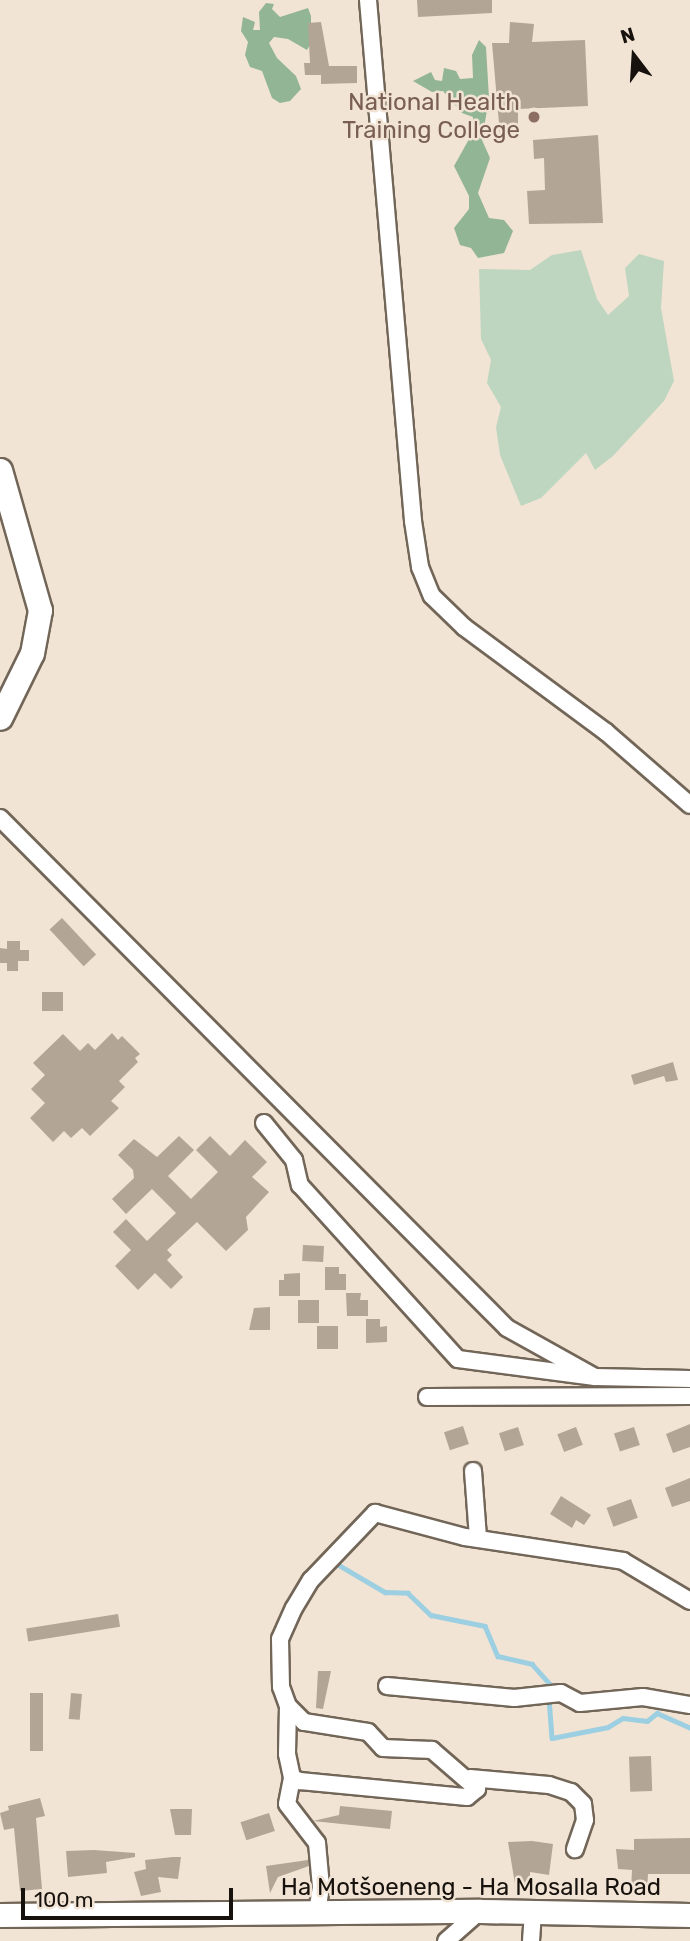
<!DOCTYPE html>
<html>
<head>
<meta charset="utf-8">
<style>
  body { margin:0 }
  #map { position:relative; width:690px; height:1941px; overflow:hidden; background:#f2e4d4; font-family:Rubik,sans-serif }
  div>[style] { position:absolute }
  .green>* { inset:0; background:#bed6c0 }
  .forest>* { inset:0; background:#92b596 }
  .stream>* { height:4.5px; margin:-2.25px; padding:0 2.25px; transform-origin:2.25px; border-radius:2.25px; background:#9ccfe1 }
  .building>* { inset:0; background:#b2a595; transform-origin:0 0 }
  .roads { filter:drop-shadow(2px 0 #726658) drop-shadow(-2px 0 #726658) drop-shadow(0 2px #726658) drop-shadow(0 -2px #726658) }
  .street>* { height:16px; margin:-8px; padding:0 8px; transform-origin:8px; border-radius:8px; background:#fff }
  .secondary>* { height:23px; margin:-11.5px; padding:0 11.5px; transform-origin:11.5px; border-radius:11.5px; background:#fff }
  .dots>* { width:19px; height:19px; translate:-50% -50%; box-sizing:border-box; border:4px solid #f2e4d4; border-radius:50% }
  span { translate:-50% -50%; white-space:nowrap; text-align:center; line-height:1.15; -webkit-text-stroke:5px #f2e4d4; paint-order:stroke }
  .education-label { font-size:24px; color:#785e54 }
  .right { translate:-100% -50%; text-align:right }
  .street-label { font-size:24px; color:#17120d }
  .north { position:absolute; left:599px; top:21px; width:70px; height:70px; -webkit-text-stroke:5px #f2e4d4; paint-order:stroke; rotate:343deg; font-size:19px; font-weight:700; line-height:28px; text-align:center; color:#17120d }
  .north::after { content:''; display:block; margin:auto; width:24px; height:32px; background:#17120d; clip-path:polygon(50% 0,100% 100%,50% 72%,0 100%) }
  .scale { position:absolute; left:21px; top:1888px; width:212px; height:32px; box-sizing:border-box; border:4px solid #17120d; border-top:0; padding-left:9px; font-size:21px; line-height:24px; white-space:nowrap; color:#17120d; -webkit-text-stroke:5px #f2e4d4; paint-order:stroke }
</style>
</head>
<body>
<div id="map">
  <div class="green">
    <i style="clip-path:polygon(581px 250px,597px 299px,608px 315px,629px 296px,625px 268px,639px 254px,664px 261px,661px 308px,674px 381px,664px 401px,613px 456px,595px 470px,586px 453px,541px 498px,521px 506px,500px 455px,496px 427px,501px 407px,487px 383px,491px 360px,481px 339px,479px 269px,530px 270px,552px 255px)"></i>
  </div>
  <div class="forest">
    <i style="clip-path:polygon(266px 3px,274px 4px,272px 9px,280px 17px,308px 8px,311px 16px,311px 43px,307px 50px,288px 39px,274px 37px,269px 43px,277px 58px,296px 76px,301px 89px,290px 101px,280px 103px,272px 98px,262px 71px,250px 67px,245px 55px,248px 42px,241px 31px,243px 17px,255px 22px,253px 30px,260px 30px,259px 12px)"></i>
    <i style="clip-path:polygon(479px 40px,486px 47px,489px 98px,482px 140px,490px 158px,478px 193px,489px 218px,504px 220px,513px 231px,504px 253px,478px 258px,471px 248px,460px 245px,454px 228px,469px 209px,469px 196px,454px 166px,473px 132px,473px 117px,462px 113px,443px 91px,432px 92px,413px 81px,431px 72px,435px 80px,442px 81px,444px 68px,456px 71px,460px 79px,473px 78px,472px 55px)"></i>
  </div>
  <div class="stream">
    <i style="left:337px;top:1564px;width:56px;rotate:30.3deg"></i>
    <i style="left:385px;top:1592px;width:23px;rotate:2deg"></i>
    <i style="left:408px;top:1593px;width:32px;rotate:44deg"></i>
    <i style="left:431px;top:1615px;width:55px;rotate:11.5deg"></i>
    <i style="left:485px;top:1626px;width:33px;rotate:67deg"></i>
    <i style="left:498px;top:1656px;width:35px;rotate:13deg"></i>
    <i style="left:532px;top:1664px;width:27px;rotate:48deg"></i>
    <i style="left:550px;top:1684px;width:5px;rotate:101deg"></i>
    <i style="left:549px;top:1698px;width:40px;rotate:85.7deg"></i>
    <i style="left:552px;top:1738px;width:57px;rotate:-11.1deg"></i>
    <i style="left:608px;top:1727px;width:17px;rotate:-31deg"></i>
    <i style="left:623px;top:1718px;width:24px;rotate:7deg"></i>
    <i style="left:647px;top:1721px;width:13px;rotate:-39deg"></i>
    <i style="left:657px;top:1713px;width:36px;rotate:24deg"></i>
  </div>
  <div class="building">
    <i style="clip-path:polygon(417px 0,492px 0,492px 13px,418px 17px)"></i>
    <i style="clip-path:polygon(321px 22px,329px 66px,357px 66px,357px 83px,321px 84px,321px 75px,305px 75px,304px 63px,310px 63px,308px 23px)"></i>
    <i style="clip-path:polygon(510px 22px,534px 24px,532px 42px,585px 40px,588px 106px,518px 109px,518px 133px,500px 135px,492px 43px,509px 43px)"></i>
    <i style="clip-path:polygon(598px 135px,603px 223px,529px 224px,527px 191px,545px 190px,544px 158px,534px 159px,533px 140px)"></i>
    <i style="left:62px;top:918px;width:50px;height:17px;rotate:47deg"></i>
    <i style="clip-path:polygon(7px 941px,20px 941px,20px 950px,29px 950px,29px 961px,18px 961px,18px 971px,7px 971px,7px 963px,0 963px,0 948px,7px 949px)"></i>
    <i style="left:42px;top:992px;width:21px;height:19px"></i>
    <i style="clip-path:polygon(112px 1033px,118px 1040px,122px 1036px,140px 1054px,135px 1058px,138px 1062px,119px 1081px,125px 1087px,111px 1101px,119px 1108px,90px 1136px,82px 1128px,71px 1138px,64px 1131px,53px 1142px,30px 1118px,45px 1103px,31px 1089px,45px 1075px,33px 1063px,63px 1034px,80px 1051px,88px 1043px,95px 1050px)"></i>
    <i style="clip-path:polygon(673px 1062px,678px 1080px,666px 1082px,664px 1076px,634px 1085px,631px 1075px)"></i>
    <i style="clip-path:polygon(179px 1136px,194px 1150px,168px 1176px,191px 1199px,218px 1172px,196px 1150px,210px 1136px,230px 1156px,245px 1140px,267px 1162px,252px 1177px,269px 1192px,246px 1217px,248px 1230px,226px 1251px,197px 1222px,167px 1250px,172px 1255px,167px 1260px,183px 1277px,171px 1289px,155px 1273px,138px 1290px,115px 1266px,131px 1250px,113px 1232px,126px 1219px,147px 1241px,176px 1213px,152px 1189px,126px 1214px,112px 1199px,134px 1178px,133px 1170px,118px 1155px,134px 1139px,157px 1157px)"></i>
    <i style="left:303px;top:1245px;width:21px;height:16px;rotate:3deg"></i>
    <i style="clip-path:polygon(325px 1267px,339px 1267px,339px 1274px,346px 1274px,346px 1290px,325px 1290px)"></i>
    <i style="clip-path:polygon(300px 1273px,300px 1296px,279px 1296px,279px 1280px,284px 1280px,284px 1274px)"></i>
    <i style="clip-path:polygon(346px 1293px,361px 1293px,360px 1300px,368px 1300px,368px 1316px,347px 1316px)"></i>
    <i style="left:298px;top:1300px;width:21px;height:23px"></i>
    <i style="clip-path:polygon(270px 1307px,270px 1330px,249px 1330px,254px 1308px)"></i>
    <i style="clip-path:polygon(366px 1319px,380px 1319px,380px 1327px,387px 1326px,387px 1342px,366px 1343px)"></i>
    <i style="left:317px;top:1326px;width:21px;height:23px"></i>
    <i style="clip-path:polygon(690px 1424px,690px 1447px,673px 1453px,666px 1434px)"></i>
    <i style="left:463px;top:1426px;width:19px;height:20px;rotate:72deg"></i>
    <i style="left:518px;top:1427px;width:19px;height:20px;rotate:72deg"></i>
    <i style="left:576px;top:1427px;width:19px;height:20px;rotate:69deg"></i>
    <i style="left:634px;top:1427px;width:19px;height:21px;rotate:72deg"></i>
    <i style="clip-path:polygon(690px 1478px,690px 1501px,672px 1507px,665px 1488px)"></i>
    <i style="clip-path:polygon(561px 1496px,591px 1515px,584px 1525px,576px 1520px,572px 1528px,550px 1514px)"></i>
    <i style="left:631px;top:1499px;width:20px;height:26px;rotate:70deg"></i>
    <i style="left:118px;top:1614px;width:13px;height:93px;rotate:81deg"></i>
    <i style="clip-path:polygon(318px 1671px,331px 1671px,323px 1709px,316px 1708px)"></i>
    <i style="left:30px;top:1693px;width:13px;height:58px"></i>
    <i style="left:71px;top:1693px;width:11px;height:26px;rotate:5deg"></i>
    <i style="left:651px;top:1756px;width:35px;height:22px;rotate:88deg"></i>
    <i style="clip-path:polygon(40px 1798px,45px 1816px,36px 1818px,42px 1889px,20px 1891px,14px 1828px,4px 1830px,0 1813px,9px 1810px,8px 1806px)"></i>
    <i style="clip-path:polygon(340px 1806px,392px 1811px,390px 1829px,313px 1821px,339px 1815px)"></i>
    <i style="clip-path:polygon(170px 1809px,192px 1809px,191px 1835px,175px 1835px)"></i>
    <i style="left:269px;top:1813px;width:19px;height:30px;rotate:72deg"></i>
    <i style="clip-path:polygon(690px 1838px,690px 1874px,648px 1874px,647px 1892px,631px 1891px,632px 1870px,618px 1869px,616px 1849px,634px 1850px,634px 1839px)"></i>
    <i style="clip-path:polygon(532px 1841px,553px 1844px,549px 1875px,530px 1872px,530px 1883px,515px 1884px,508px 1842px)"></i>
    <i style="clip-path:polygon(94px 1850px,135px 1853px,135px 1857px,106px 1862px,107px 1873px,68px 1877px,66px 1851px)"></i>
    <i style="clip-path:polygon(173px 1857px,181px 1857px,178px 1879px,158px 1877px,161px 1892px,141px 1896px,134px 1872px,146px 1869px,145px 1860px)"></i>
    <i style="clip-path:polygon(308px 1860px,309px 1866px,278px 1877px,270px 1893px,266px 1866px)"></i>
  </div>
  <div class="roads">
    <div class="street">
      <i style="left:368px;top:0;width:523px;rotate:85.06deg"></i>
      <i style="left:413px;top:521px;width:47px;rotate:81.3deg"></i>
      <i style="left:420px;top:567px;width:31px;rotate:68deg"></i>
      <i style="left:432px;top:596px;width:45px;rotate:44.1deg"></i>
      <i style="left:464px;top:627px;width:177px;rotate:36.5deg"></i>
      <i style="left:606px;top:732px;width:111px;rotate:41deg"></i>
      <i style="left:0;top:818px;width:719px;rotate:45.17deg"></i>
      <i style="left:507px;top:1328px;width:101px;rotate:29.1deg"></i>
      <i style="left:264px;top:1123px;width:48px;rotate:51deg"></i>
      <i style="left:294px;top:1160px;width:26px;rotate:77deg"></i>
      <i style="left:300px;top:1185px;width:235px;rotate:47.8deg"></i>
      <i style="left:458px;top:1359px;width:138px;rotate:7.5deg"></i>
      <i style="left:595px;top:1377px;width:95px;rotate:1.2deg"></i>
      <i style="left:427px;top:1397px;width:263px;rotate:-0.2deg"></i>
      <i style="left:473px;top:1471px;width:67px;rotate:85.7deg"></i>
      <i style="left:387px;top:1686px;width:128px;rotate:5.4deg"></i>
      <i style="left:514px;top:1698px;width:47px;rotate:-6.1deg"></i>
      <i style="left:561px;top:1693px;width:21px;rotate:28deg"></i>
      <i style="left:580px;top:1703px;width:63px;rotate:-5.4deg"></i>
      <i style="left:643px;top:1697px;width:48px;rotate:9.7deg"></i>
      <i style="left:288px;top:1706px;width:48px;rotate:91.2deg"></i>
      <i style="left:287px;top:1754px;width:25px;rotate:78deg"></i>
      <i style="left:292px;top:1778px;width:9px;rotate:21deg"></i>
      <i style="left:300px;top:1781px;width:168px;rotate:5.5deg"></i>
      <i style="left:467px;top:1797px;width:13px;rotate:-39deg"></i>
      <i style="left:477px;top:1789px;width:60px;rotate:-139.1deg"></i>
      <i style="left:432px;top:1750px;width:49px;rotate:-177.7deg"></i>
      <i style="left:383px;top:1748px;width:22px;rotate:-133deg"></i>
      <i style="left:368px;top:1732px;width:65px;rotate:-171.1deg"></i>
      <i style="left:304px;top:1722px;width:23px;rotate:-135deg"></i>
      <i style="left:288px;top:1706px;width:20px;rotate:-110deg"></i>
      <i style="left:281px;top:1687px;width:48px;rotate:-91.2deg"></i>
      <i style="left:280px;top:1639px;width:34px;rotate:-66deg"></i>
      <i style="left:294px;top:1608px;width:33px;rotate:-59deg"></i>
      <i style="left:311px;top:1580px;width:93px;rotate:-46.3deg"></i>
      <i style="left:375px;top:1513px;width:93px;rotate:14.9deg"></i>
      <i style="left:465px;top:1537px;width:160px;rotate:8.6deg"></i>
      <i style="left:623px;top:1561px;width:78px;rotate:30.8deg"></i>
      <i style="left:292px;top:1778px;width:26px;rotate:101deg"></i>
      <i style="left:287px;top:1804px;width:49px;rotate:52.4deg"></i>
      <i style="left:317px;top:1843px;width:44px;rotate:84.8deg"></i>
      <i style="left:321px;top:1887px;width:26px;rotate:99deg"></i>
      <i style="left:470px;top:1778px;width:79px;rotate:5.1deg"></i>
      <i style="left:549px;top:1785px;width:23px;rotate:18deg"></i>
      <i style="left:571px;top:1792px;width:17px;rotate:45deg"></i>
      <i style="left:583px;top:1804px;width:16px;rotate:83deg"></i>
      <i style="left:585px;top:1820px;width:31px;rotate:109deg"></i>
      <i style="left:446px;top:1941px;width:45px;rotate:-41.4deg"></i>
      <i style="left:531px;top:1941px;width:28px;rotate:-86deg"></i>
    </div>
    <div class="secondary">
      <i style="left:0;top:470px;width:146px;rotate:74.1deg"></i>
      <i style="left:40px;top:610px;width:44px;rotate:100.5deg"></i>
      <i style="left:32px;top:653px;width:72px;rotate:116.2deg"></i>
      <i style="left:0;top:1915px;width:480px;rotate:-0.5deg"></i>
      <i style="left:480px;top:1911px;width:210px;rotate:1.1deg"></i>
    </div>
  </div>
  <div class="dots">
    <i style="left:534px;top:117px;background:#8d6e63"></i>
  </div>
  <div class="education-label">
    <span class="right" style="left:520px;top:117px">National Health<br>Training College</span>
  </div>
  <div class="street-label">
    <span style="left:471px;top:1888px">Ha Motšoeneng - Ha Mosalla Road</span>
  </div>
  <div class="north">N</div>
  <div class="scale">100 m</div>
</div>
</body>
</html>
